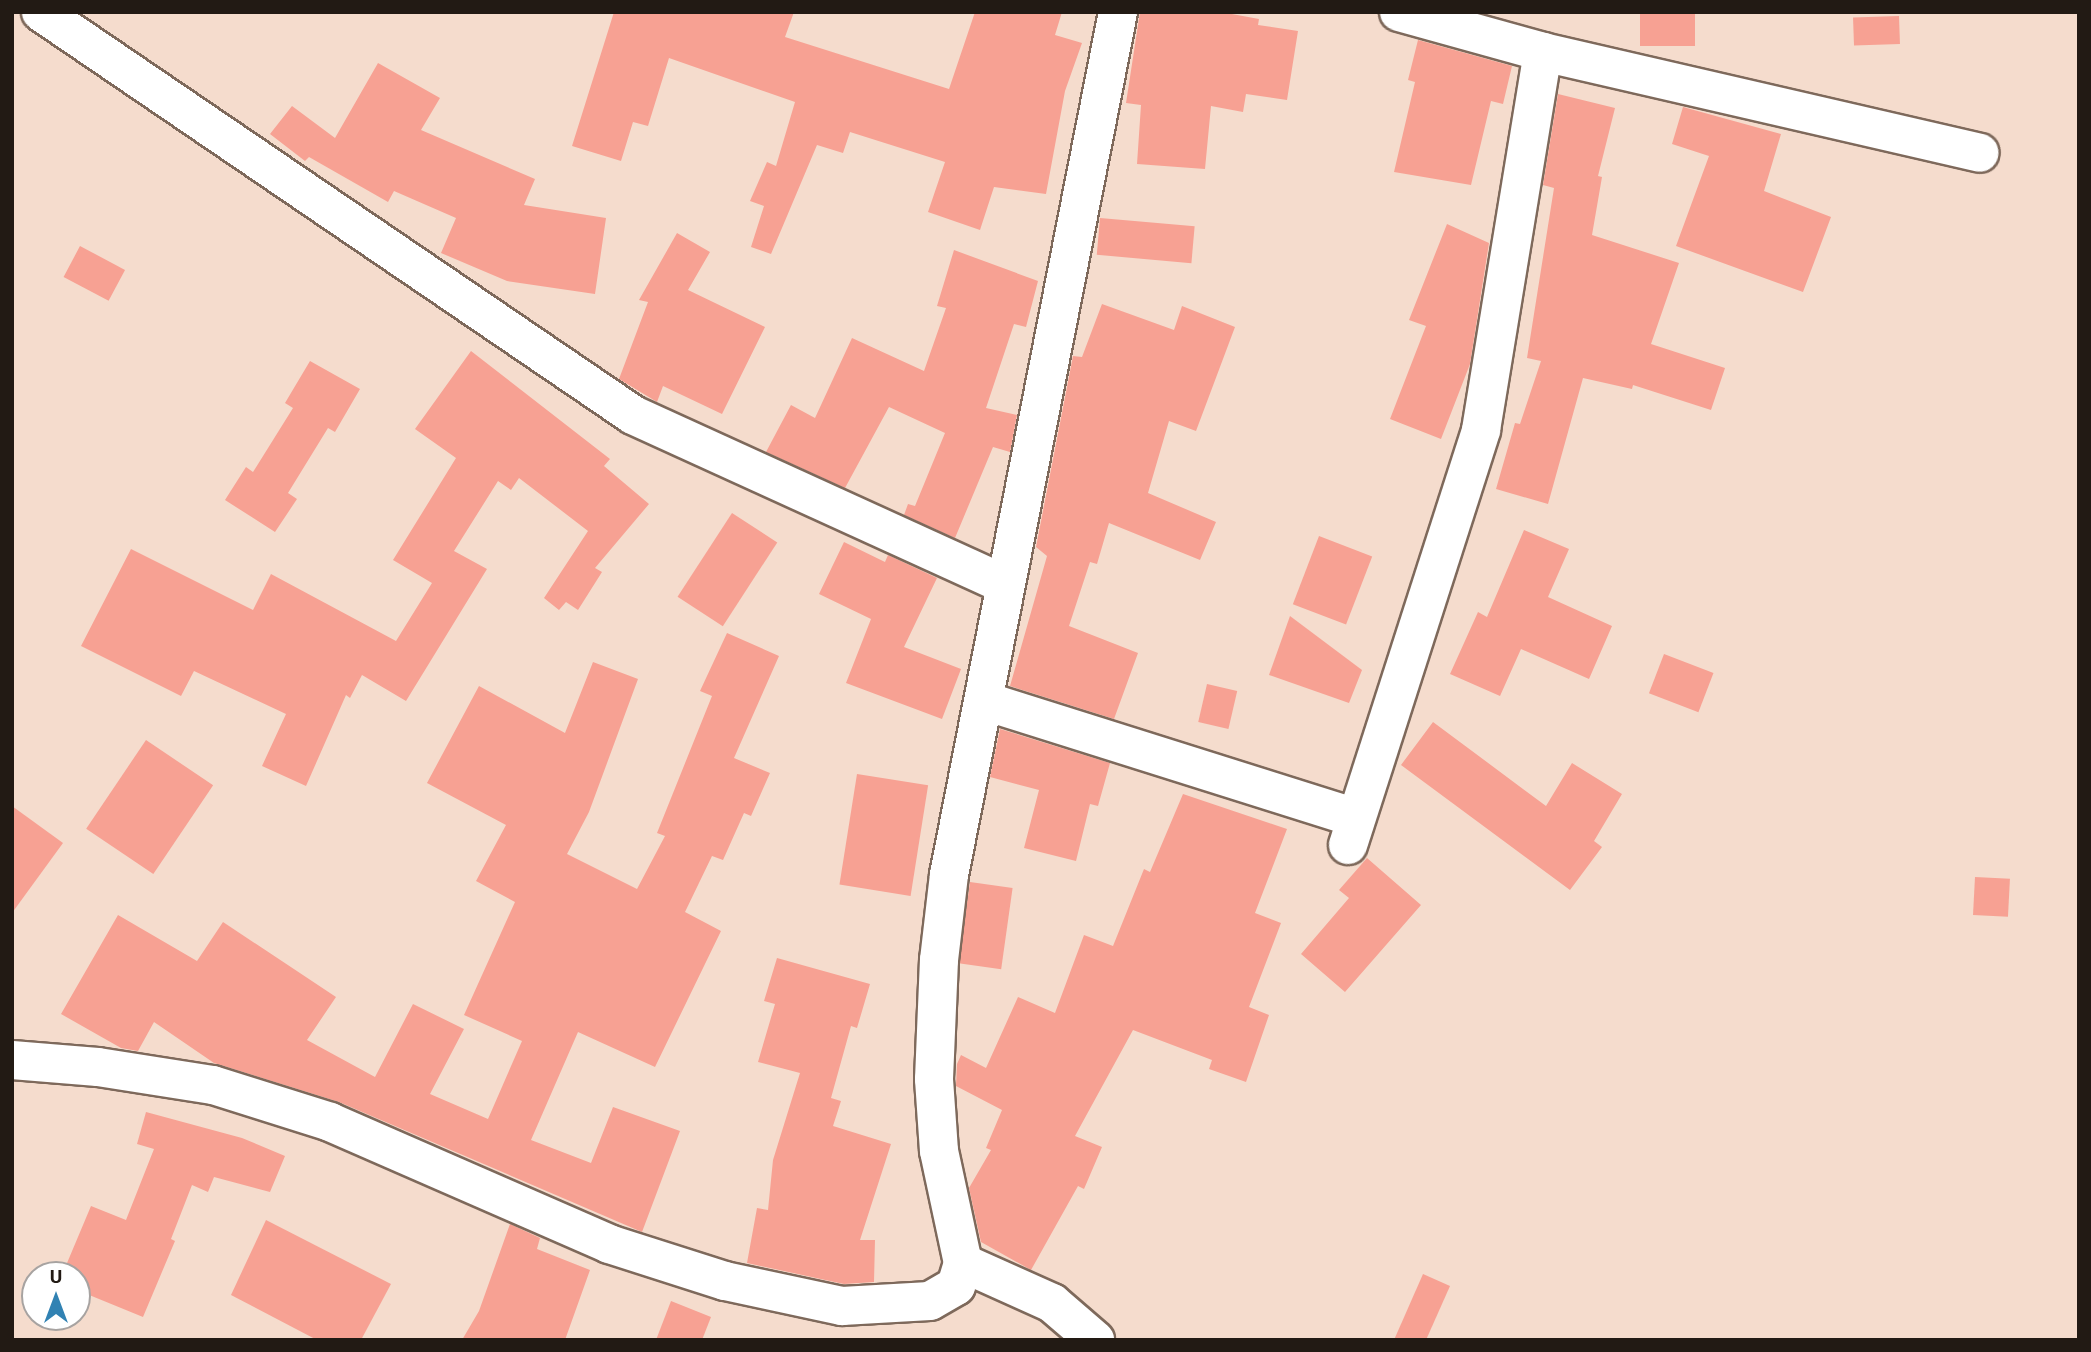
<!DOCTYPE html>
<html>
<head>
<meta charset="utf-8">
<style>
  body { margin:0 }
  #map { position:relative; width:2091px; height:1352px; overflow:hidden; background:#f5dccd; font-family:Roboto,sans-serif }
  div>[style] { position:absolute }
  .building>* { inset:0; background:#f7a193; transform-origin:0 0 }
  .roads { filter:drop-shadow(2px 0 #7e695b) drop-shadow(-2px 0 #7e695b) drop-shadow(0 2px #7e695b) drop-shadow(0 -2px #7e695b) }
  .minor>* { height:38px; margin:-19px; padding:0 19px; transform-origin:19px; border-radius:19px; background:#fff }
  span { translate:-50% -50%; white-space:nowrap; text-align:center; line-height:1.15; -webkit-text-stroke:5px #fff; paint-order:stroke }
  .frame { position:absolute; inset:0; border:14px solid #221a14; pointer-events:none }
  .north { position:absolute; left:21px; top:1261px; width:70px; height:70px; box-sizing:border-box; background:#fff; border:2px solid #a7a3a1; border-radius:50%; rotate:0deg; font-size:19px; font-weight:700; line-height:28px; text-align:center; color:#221a14 }
  .north::after { content:''; display:block; margin:auto; width:24px; height:32px; background:#3182b3; clip-path:polygon(50% 0,100% 100%,50% 72%,0 100%) }
</style>
</head>
<body>
<div id="map">
  <div class="building">
    <i style="clip-path:polygon(614px 12px,794px 12px,785px 37px,949px 89px,975px 12px,1062px 12px,1055px 35px,1082px 43px,1065px 91px,1046px 194px,994px 187px,980px 230px,928px 212px,945px 162px,850px 132px,843px 153px,817px 145px,771px 254px,751px 247px,764px 206px,750px 201px,767px 162px,776px 166px,795px 102px,669px 58px,648px 126px,633px 122px,621px 161px,572px 146px)"></i>
    <i style="clip-path:polygon(1140px 12px,1221px 12px,1259px 19px,1258px 25px,1298px 31px,1287px 100px,1246px 94px,1243px 112px,1211px 106px,1205px 169px,1137px 164px,1141px 105px,1126px 103px)"></i>
    <i style="left:1640px;top:12px;width:55px;height:34px"></i>
    <i style="left:1899px;top:16px;width:28px;height:46px;rotate:88deg"></i>
    <i style="clip-path:polygon(1418px 40px,1512px 66px,1503px 104px,1491px 101px,1471px 185px,1394px 172px,1415px 82px,1408px 80px)"></i>
    <i style="clip-path:polygon(378px 63px,440px 98px,421px 130px,535px 179px,524px 205px,606px 218px,595px 294px,507px 281px,441px 253px,456px 218px,394px 191px,388px 202px,309px 157px,305px 161px,270px 134px,292px 106px,335px 138px)"></i>
    <i style="clip-path:polygon(1558px 94px,1615px 108px,1598px 176px,1602px 177px,1592px 235px,1679px 263px,1651px 344px,1725px 368px,1711px 410px,1633px 385px,1632px 389px,1583px 378px,1548px 504px,1496px 489px,1515px 423px,1520px 424px,1541px 361px,1527px 358px,1554px 188px,1543px 185px)"></i>
    <i style="clip-path:polygon(1683px 107px,1781px 134px,1764px 191px,1831px 217px,1803px 292px,1676px 246px,1709px 156px,1672px 144px)"></i>
    <i style="left:1100px;top:218px;width:95px;height:37px;rotate:5deg"></i>
    <i style="clip-path:polygon(1447px 224px,1489px 243px,1470px 364px,1441px 439px,1390px 419px,1426px 326px,1409px 320px)"></i>
    <i style="clip-path:polygon(677px 233px,710px 252px,688px 290px,765px 327px,722px 414px,663px 386px,657px 402px,619px 379px,648px 302px,639px 300px)"></i>
    <i style="left:80px;top:246px;width:51px;height:35px;rotate:28deg"></i>
    <i style="clip-path:polygon(954px 250px,1038px 281px,1026px 327px,1014px 324px,986px 408px,1017px 415px,1010px 452px,993px 447px,955px 538px,904px 515px,908px 504px,915px 506px,945px 433px,889px 407px,845px 488px,766px 452px,791px 405px,815px 418px,852px 338px,924px 371px,946px 308px,937px 306px)"></i>
    <i style="clip-path:polygon(1102px 304px,1174px 330px,1182px 306px,1235px 327px,1196px 431px,1169px 421px,1148px 493px,1216px 522px,1200px 560px,1109px 523px,1097px 564px,1090px 562px,1069px 626px,1138px 653px,1114px 719px,1010px 686px,1047px 556px,1036px 547px,1073px 356px,1082px 357px)"></i>
    <i style="clip-path:polygon(471px 351px,610px 459px,604px 466px,649px 504px,595px 568px,602px 572px,578px 610px,566px 602px,559px 610px,544px 598px,588px 531px,519px 478px,511px 490px,498px 481px,454px 551px,487px 569px,406px 701px,362px 675px,350px 698px,346px 695px,306px 786px,262px 766px,286px 714px,194px 671px,181px 696px,81px 646px,131px 549px,253px 610px,271px 574px,396px 641px,432px 583px,393px 560px,456px 458px,415px 429px)"></i>
    <i style="clip-path:polygon(310px 361px,360px 389px,335px 432px,328px 428px,288px 493px,297px 499px,275px 532px,225px 500px,246px 467px,253px 472px,293px 408px,285px 403px)"></i>
    <i style="left:732px;top:513px;width:54px;height:100px;rotate:33deg"></i>
    <i style="clip-path:polygon(1524px 530px,1569px 549px,1548px 597px,1612px 626px,1589px 679px,1521px 649px,1500px 696px,1450px 674px,1478px 612px,1487px 617px)"></i>
    <i style="left:1319px;top:536px;width:57px;height:73px;rotate:21deg"></i>
    <i style="clip-path:polygon(844px 542px,885px 562px,888px 555px,937px 578px,904px 647px,961px 669px,942px 719px,846px 683px,871px 619px,819px 594px)"></i>
    <i style="clip-path:polygon(1290px 616px,1362px 670px,1349px 703px,1269px 675px)"></i>
    <i style="clip-path:polygon(727px 633px,779px 656px,734px 758px,770px 773px,751px 816px,744px 813px,723px 860px,712px 856px,685px 912px,721px 931px,655px 1067px,578px 1032px,531px 1140px,591px 1163px,613px 1107px,680px 1131px,642px 1232px,339px 1102px,214px 1063px,154px 1022px,138px 1051px,121px 1048px,61px 1014px,118px 915px,197px 961px,223px 922px,336px 997px,307px 1040px,375px 1077px,413px 1004px,464px 1029px,430px 1094px,488px 1119px,522px 1041px,464px 1015px,515px 902px,476px 881px,506px 825px,427px 783px,479px 686px,565px 733px,593px 662px,638px 679px,589px 812px,567px 854px,637px 889px,665px 836px,657px 833px,712px 696px,700px 691px)"></i>
    <i style="left:1664px;top:654px;width:53px;height:42px;rotate:21deg"></i>
    <i style="left:1207px;top:684px;width:31px;height:39px;rotate:13deg"></i>
    <i style="clip-path:polygon(1433px 722px,1546px 806px,1572px 763px,1622px 794px,1594px 841px,1602px 847px,1570px 890px,1401px 765px)"></i>
    <i style="clip-path:polygon(1000px 729px,1110px 763px,1098px 806px,1090px 804px,1076px 861px,1024px 848px,1039px 790px,990px 777px)"></i>
    <i style="left:146px;top:740px;width:81px;height:107px;rotate:34deg"></i>
    <i style="left:857px;top:774px;width:72px;height:112px;rotate:9deg"></i>
    <i style="clip-path:polygon(1183px 794px,1287px 829px,1255px 913px,1281px 923px,1249px 1007px,1269px 1015px,1246px 1082px,1209px 1069px,1212px 1060px,1133px 1030px,1075px 1136px,1102px 1147px,1084px 1189px,1078px 1186px,1031px 1270px,981px 1242px,969px 1188px,991px 1150px,986px 1148px,1002px 1110px,956px 1086px,957px 1064px,961px 1055px,986px 1068px,1018px 997px,1055px 1013px,1084px 935px,1113px 946px,1144px 869px,1150px 872px)"></i>
    <i style="clip-path:polygon(12px 806px,63px 843px,12px 913px)"></i>
    <i style="clip-path:polygon(1367px 858px,1421px 905px,1345px 992px,1301px 954px,1349px 898px,1339px 890px)"></i>
    <i style="left:1975px;top:877px;width:35px;height:38px;rotate:3deg"></i>
    <i style="left:970px;top:882px;width:43px;height:82px;rotate:8deg"></i>
    <i style="clip-path:polygon(777px 958px,870px 984px,857px 1028px,851px 1026px,831px 1098px,841px 1101px,833px 1126px,891px 1144px,860px 1240px,875px 1240px,874px 1282px,844px 1284px,747px 1263px,757px 1208px,768px 1210px,773px 1160px,800px 1073px,758px 1062px,775px 1004px,764px 1001px)"></i>
    <i style="clip-path:polygon(146px 1112px,242px 1138px,285px 1156px,270px 1192px,214px 1177px,208px 1192px,192px 1185px,171px 1239px,175px 1241px,143px 1317px,77px 1290px,77px 1275px,62px 1275px,91px 1206px,126px 1220px,154px 1149px,137px 1144px)"></i>
    <i style="clip-path:polygon(266px 1220px,391px 1284px,361px 1340px,317px 1340px,231px 1295px)"></i>
    <i style="clip-path:polygon(510px 1224px,540px 1238px,537px 1249px,590px 1270px,565px 1340px,462px 1340px,479px 1311px)"></i>
    <i style="clip-path:polygon(1423px 1274px,1450px 1286px,1426px 1340px,1394px 1340px)"></i>
    <i style="clip-path:polygon(671px 1301px,711px 1317px,702px 1340px,656px 1340px)"></i>
  </div>
  <div class="roads">
    <div class="minor">
      <i style="left:41px;top:12px;width:716px;rotate:34.24deg"></i>
      <i style="left:633px;top:415px;width:407px;rotate:24.5deg"></i>
      <i style="left:1399px;top:12px;width:149px;rotate:15.5deg"></i>
      <i style="left:1543px;top:52px;width:448px;rotate:13deg"></i>
      <i style="left:985px;top:701px;width:389px;rotate:17.5deg"></i>
      <i style="left:1348px;top:845px;width:436px;rotate:-72.2deg"></i>
      <i style="left:1481px;top:430px;width:383px;rotate:-80.7deg"></i>
      <i style="left:12px;top:1060px;width:86px;rotate:4.7deg"></i>
      <i style="left:98px;top:1067px;width:116px;rotate:8.9deg"></i>
      <i style="left:213px;top:1085px;width:123px;rotate:17.5deg"></i>
      <i style="left:330px;top:1122px;width:305px;rotate:23.6deg"></i>
      <i style="left:609px;top:1244px;width:122px;rotate:17.7deg"></i>
      <i style="left:725px;top:1281px;width:120px;rotate:12.1deg"></i>
      <i style="left:842px;top:1306px;width:88px;rotate:-3.3deg"></i>
      <i style="left:930px;top:1301px;width:30px;rotate:-30deg"></i>
      <i style="left:956px;top:1286px;width:24px;rotate:-73deg"></i>
      <i style="left:963px;top:1263px;width:115px;rotate:-102.1deg"></i>
      <i style="left:939px;top:1151px;width:72px;rotate:-94deg"></i>
      <i style="left:934px;top:1079px;width:119px;rotate:-87.6deg"></i>
      <i style="left:939px;top:960px;width:86px;rotate:-83.3deg"></i>
      <i style="left:949px;top:875px;width:879px;rotate:-78.92deg"></i>
      <i style="left:963px;top:1263px;width:98px;rotate:24.2deg"></i>
      <i style="left:1052px;top:1303px;width:57px;rotate:40.7deg"></i>
    </div>
  </div>
  <div class="frame"></div>
  <div class="north">U</div>
</div>
</body>
</html>
